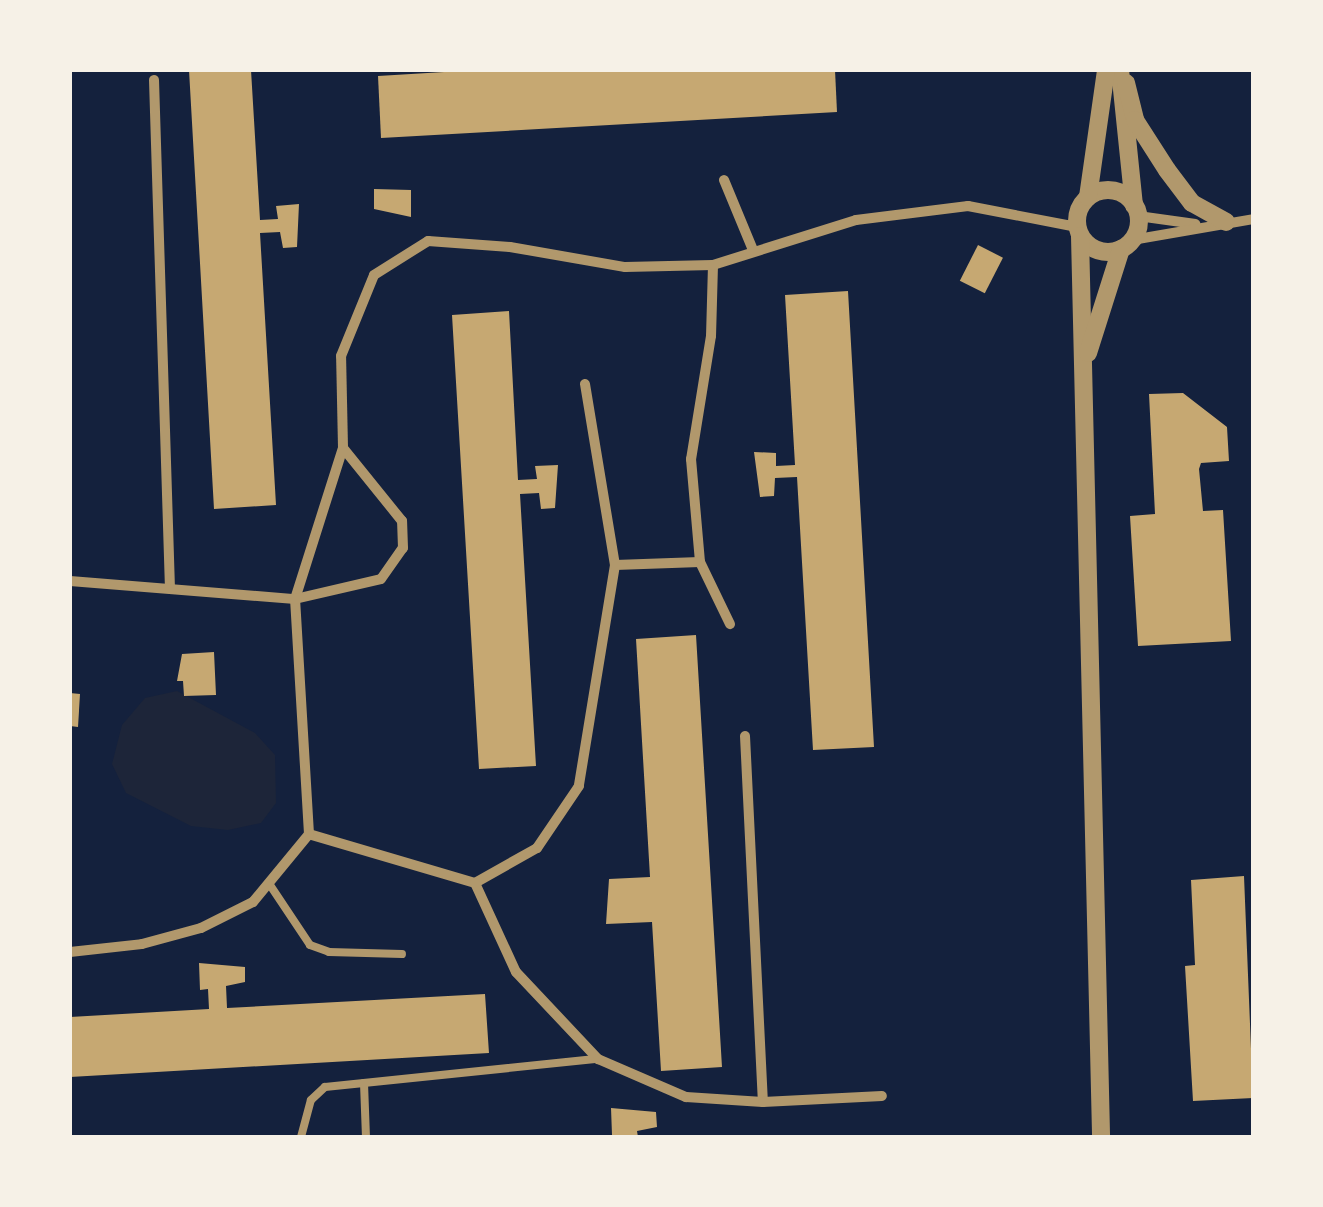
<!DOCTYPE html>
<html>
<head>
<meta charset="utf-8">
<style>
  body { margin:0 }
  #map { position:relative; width:1323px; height:1207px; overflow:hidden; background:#14213d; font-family:Ubuntu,sans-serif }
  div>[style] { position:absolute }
  .green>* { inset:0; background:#1d2539 }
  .building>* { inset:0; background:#c6a872; transform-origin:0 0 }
  .service>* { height:8px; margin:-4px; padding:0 4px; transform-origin:4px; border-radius:4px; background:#b1986c }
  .minor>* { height:10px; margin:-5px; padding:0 5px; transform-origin:5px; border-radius:5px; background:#b1986c }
  .tertiary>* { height:18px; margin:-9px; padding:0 9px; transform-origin:9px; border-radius:9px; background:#b1986c }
  .tertiary>.ring { margin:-9px; padding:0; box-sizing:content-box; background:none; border:18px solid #b1986c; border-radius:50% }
  span { translate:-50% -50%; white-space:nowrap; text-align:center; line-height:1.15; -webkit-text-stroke:8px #f6f1e7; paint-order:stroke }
  .frame { position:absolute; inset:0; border:72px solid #f6f1e7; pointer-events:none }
</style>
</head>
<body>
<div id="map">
  <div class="green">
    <i style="clip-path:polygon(177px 691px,255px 733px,275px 755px,276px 803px,261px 823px,228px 830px,191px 826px,126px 793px,112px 764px,122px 725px,145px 698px)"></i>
  </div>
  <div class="building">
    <i style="clip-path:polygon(189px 70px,251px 70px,260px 220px,278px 219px,276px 206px,299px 204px,297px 247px,283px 248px,280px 232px,260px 233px,276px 505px,214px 509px)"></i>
    <i style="clip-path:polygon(477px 70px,835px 70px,837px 112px,381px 138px,378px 76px)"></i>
    <i style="clip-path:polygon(374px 189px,411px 190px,411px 217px,374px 209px)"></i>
    <i style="left:978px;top:245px;width:28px;height:40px;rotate:27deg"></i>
    <i style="clip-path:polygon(848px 291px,874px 747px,813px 750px,797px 477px,775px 478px,774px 496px,760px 497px,754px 452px,776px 453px,776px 466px,795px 465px,785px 295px)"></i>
    <i style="clip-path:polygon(509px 311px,518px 480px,537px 479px,535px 466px,558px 465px,555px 508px,541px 509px,539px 493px,520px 494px,536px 766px,479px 769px,452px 315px)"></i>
    <i style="clip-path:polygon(1183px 393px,1227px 427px,1229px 461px,1201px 463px,1199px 469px,1203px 511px,1223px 510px,1231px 641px,1138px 646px,1130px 516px,1155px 514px,1149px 394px)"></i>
    <i style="clip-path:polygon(696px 635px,722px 1067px,661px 1071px,652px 922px,606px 924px,609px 879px,650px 877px,636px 639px)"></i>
    <i style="clip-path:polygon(214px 652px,216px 695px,184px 696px,183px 681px,177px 681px,182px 654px)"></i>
    <i style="clip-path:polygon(70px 693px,80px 694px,78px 727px,70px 726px)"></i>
    <i style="clip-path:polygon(1244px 876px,1253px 1098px,1193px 1101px,1185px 966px,1195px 965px,1191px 880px)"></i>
    <i style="clip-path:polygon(199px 963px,245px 967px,245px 982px,226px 986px,227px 1008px,485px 994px,489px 1053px,70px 1077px,70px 1017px,209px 1009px,208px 989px,200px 990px)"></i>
    <i style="clip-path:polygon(611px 1108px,656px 1112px,657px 1127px,637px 1131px,638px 1137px,612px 1135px)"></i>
  </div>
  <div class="service">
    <i style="left:270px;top:885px;width:72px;rotate:56.3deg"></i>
    <i style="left:310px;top:945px;width:20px;rotate:20deg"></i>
    <i style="left:329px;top:952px;width:73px;rotate:1.6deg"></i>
    <i style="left:364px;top:1083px;width:54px;rotate:87.9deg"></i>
    <i style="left:301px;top:1137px;width:38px;rotate:-75deg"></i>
    <i style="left:311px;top:1100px;width:19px;rotate:-43deg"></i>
    <i style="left:325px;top:1087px;width:274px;rotate:-5.9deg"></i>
  </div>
  <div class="minor">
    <i style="left:154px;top:80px;width:508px;rotate:88.2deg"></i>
    <i style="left:724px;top:180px;width:76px;rotate:67.5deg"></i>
    <i style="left:1138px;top:216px;width:58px;rotate:8deg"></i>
    <i style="left:1132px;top:240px;width:123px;rotate:-9.8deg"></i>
    <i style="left:713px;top:265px;width:71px;rotate:91.6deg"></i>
    <i style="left:711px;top:336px;width:125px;rotate:99.2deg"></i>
    <i style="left:691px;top:459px;width:103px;rotate:85deg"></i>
    <i style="left:700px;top:562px;width:69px;rotate:64.2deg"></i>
    <i style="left:585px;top:384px;width:183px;rotate:80.6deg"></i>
    <i style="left:615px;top:565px;width:224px;rotate:99.3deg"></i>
    <i style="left:579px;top:786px;width:75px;rotate:124.1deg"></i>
    <i style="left:537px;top:848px;width:71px;rotate:150.6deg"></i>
    <i style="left:475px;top:883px;width:173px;rotate:-163.6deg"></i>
    <i style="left:309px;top:834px;width:235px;rotate:-93.4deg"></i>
    <i style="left:295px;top:599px;width:158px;rotate:-72.4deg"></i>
    <i style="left:343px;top:448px;width:92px;rotate:-91.2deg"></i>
    <i style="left:341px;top:356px;width:87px;rotate:-67.8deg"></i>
    <i style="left:374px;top:275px;width:64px;rotate:-32.2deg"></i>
    <i style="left:428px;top:241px;width:82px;rotate:4.2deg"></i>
    <i style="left:510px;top:247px;width:117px;rotate:9.9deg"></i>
    <i style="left:625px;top:267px;width:88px;rotate:-1.3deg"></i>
    <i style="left:713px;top:265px;width:150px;rotate:-17.5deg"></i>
    <i style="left:856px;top:220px;width:113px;rotate:-7.1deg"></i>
    <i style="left:968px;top:206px;width:111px;rotate:10.9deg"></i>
    <i style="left:615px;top:565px;width:85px;rotate:-2deg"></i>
    <i style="left:70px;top:581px;width:226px;rotate:4.6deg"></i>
    <i style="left:295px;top:599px;width:88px;rotate:-13.1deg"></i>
    <i style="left:381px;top:579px;width:38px;rotate:-55deg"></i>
    <i style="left:403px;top:548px;width:27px;rotate:-92deg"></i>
    <i style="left:402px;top:521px;width:94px;rotate:-128.9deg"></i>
    <i style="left:745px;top:736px;width:366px;rotate:87.2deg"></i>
    <i style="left:475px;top:883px;width:98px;rotate:65.3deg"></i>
    <i style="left:516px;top:972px;width:120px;rotate:46.7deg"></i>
    <i style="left:598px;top:1059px;width:96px;rotate:23.4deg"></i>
    <i style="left:686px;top:1097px;width:77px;rotate:3.7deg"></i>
    <i style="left:763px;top:1102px;width:119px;rotate:-2.9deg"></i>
    <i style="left:70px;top:952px;width:72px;rotate:-6.3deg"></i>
    <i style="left:142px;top:944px;width:61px;rotate:-15.2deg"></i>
    <i style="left:201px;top:928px;width:58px;rotate:-26.6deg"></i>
    <i style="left:253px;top:902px;width:88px;rotate:-50.5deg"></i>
  </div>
  <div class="tertiary">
    <i style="left:1120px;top:70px;width:136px;rotate:84.1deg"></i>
    <i style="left:1126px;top:83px;width:38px;rotate:76deg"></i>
    <i style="left:1135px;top:120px;width:59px;rotate:57.4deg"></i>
    <i style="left:1167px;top:170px;width:41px;rotate:52.9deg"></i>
    <i style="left:1192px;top:203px;width:39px;rotate:29deg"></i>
    <i class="ring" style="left:1077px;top:190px;width:44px;height:44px"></i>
    <i style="left:1088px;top:197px;width:128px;rotate:-81.9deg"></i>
    <i style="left:1080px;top:236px;width:901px;rotate:88.66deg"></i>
    <i style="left:1088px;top:353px;width:109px;rotate:-72.4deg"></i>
  </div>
  <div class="frame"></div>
</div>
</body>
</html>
